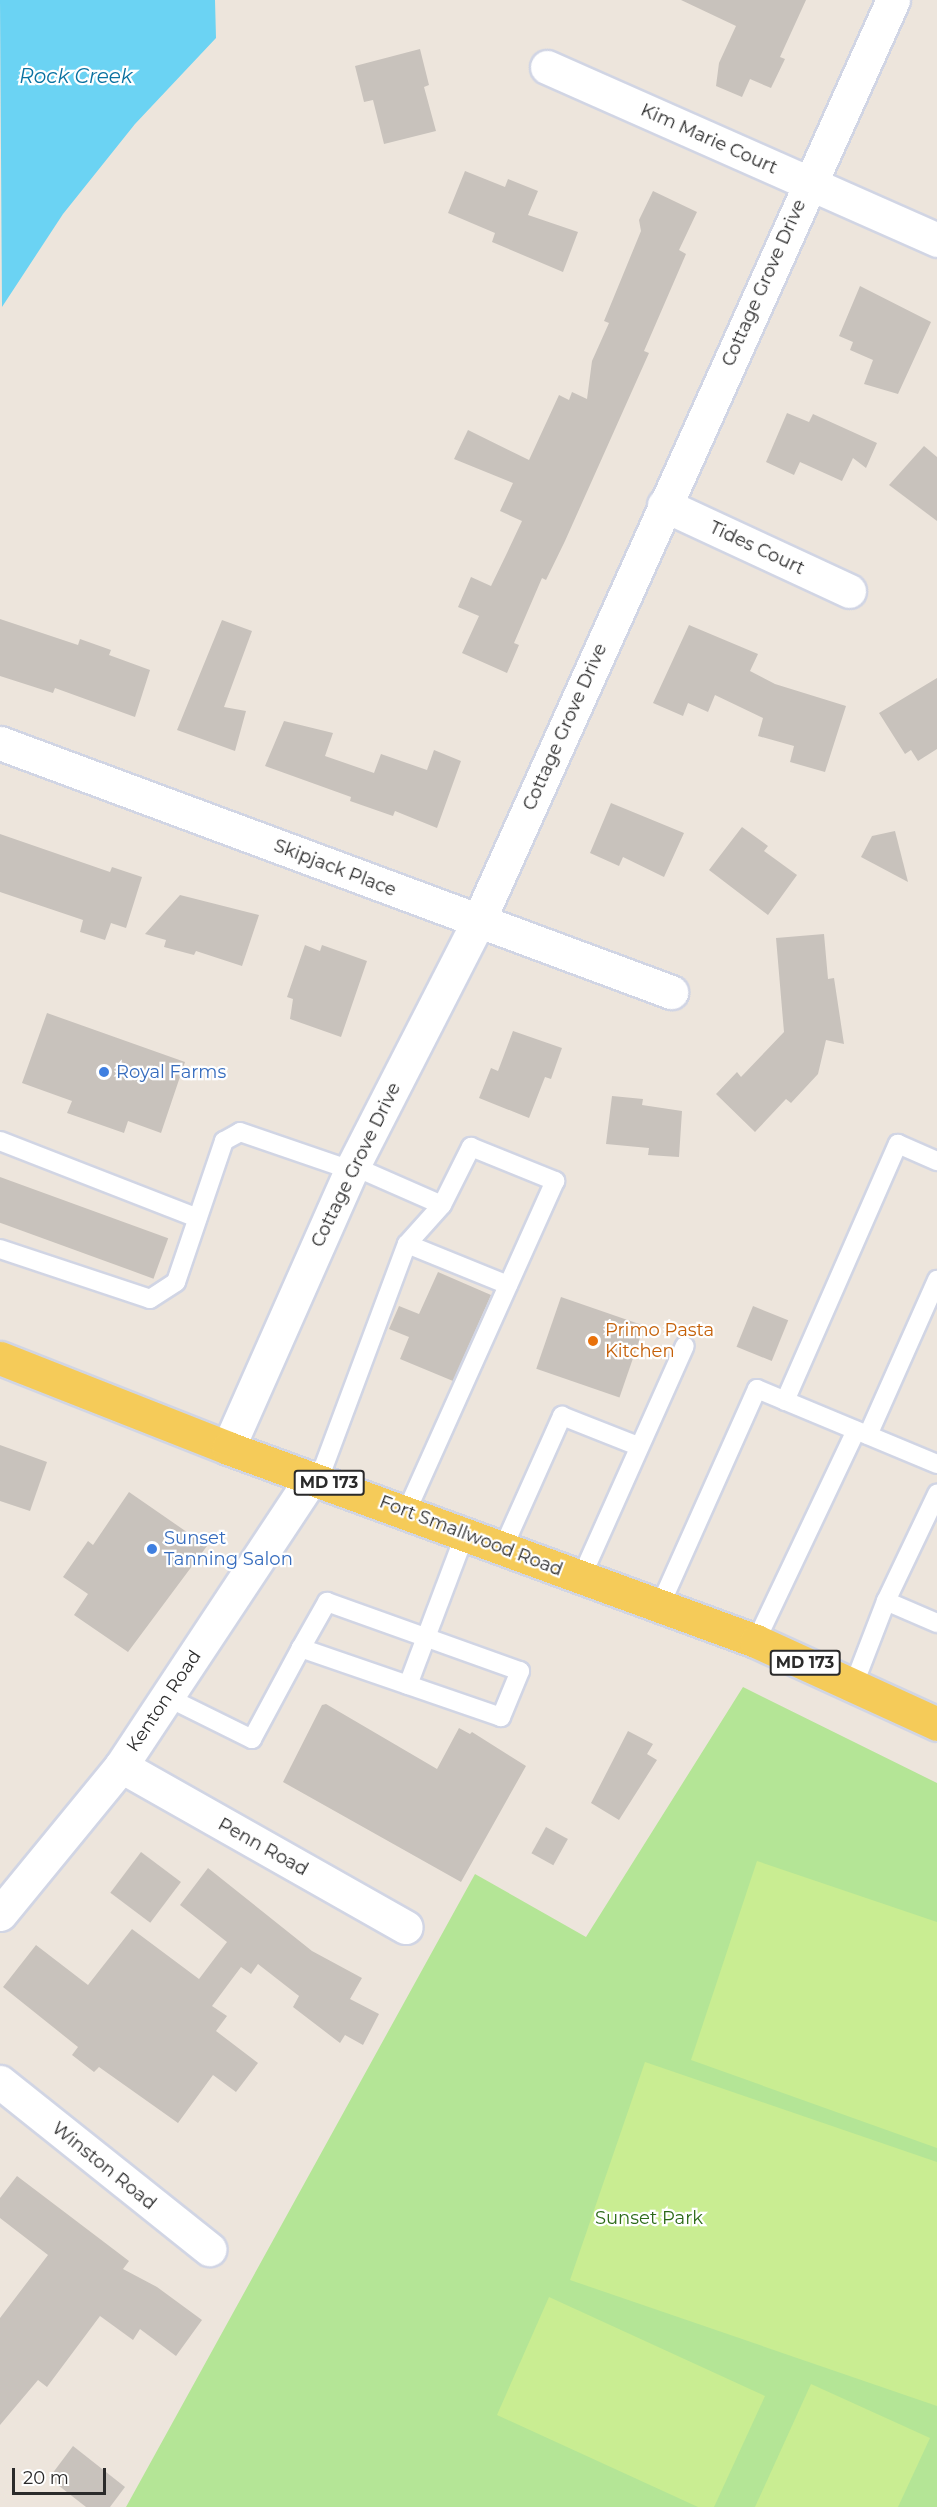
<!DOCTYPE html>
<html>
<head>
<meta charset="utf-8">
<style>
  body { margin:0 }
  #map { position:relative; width:937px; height:2507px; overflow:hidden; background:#ede5dc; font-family:Montserrat,sans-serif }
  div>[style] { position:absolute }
  .green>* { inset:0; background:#b4e596 }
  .pitch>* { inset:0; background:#c9ed92 }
  .water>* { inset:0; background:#6bd3f3 }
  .building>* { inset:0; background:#c8c2bc; transform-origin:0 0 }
  .roads { filter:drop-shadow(2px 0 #d1d5e4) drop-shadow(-2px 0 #d1d5e4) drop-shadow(0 2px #d1d5e4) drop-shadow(0 -2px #d1d5e4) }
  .lane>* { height:18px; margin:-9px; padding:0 9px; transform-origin:9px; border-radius:9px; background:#fff }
  .street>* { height:33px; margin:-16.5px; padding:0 16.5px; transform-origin:16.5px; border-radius:16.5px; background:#fff }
  .primary>* { height:33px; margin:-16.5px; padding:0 16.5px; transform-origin:16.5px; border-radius:16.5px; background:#f5cb59 }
  .dots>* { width:16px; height:16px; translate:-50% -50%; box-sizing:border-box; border:3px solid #fff; border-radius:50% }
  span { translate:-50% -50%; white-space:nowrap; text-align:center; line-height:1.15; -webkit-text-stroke:4.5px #fff; paint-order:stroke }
  .shield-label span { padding:2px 4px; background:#fff; border:2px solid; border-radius:4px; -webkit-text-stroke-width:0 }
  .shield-label { font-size:16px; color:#2a2a2a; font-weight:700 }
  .street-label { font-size:18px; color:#2a2a2a }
  .shop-label { font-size:18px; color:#366cbe }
  .left { translate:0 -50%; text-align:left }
  .food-label { font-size:18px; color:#c56008 }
  .park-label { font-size:18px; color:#2c6a18 }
  .water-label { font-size:20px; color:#0971a0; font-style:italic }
  .scale { position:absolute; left:12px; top:2468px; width:94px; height:27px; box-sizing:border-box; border:3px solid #2a2a2a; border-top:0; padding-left:8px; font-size:18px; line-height:21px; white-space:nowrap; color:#2a2a2a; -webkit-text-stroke:4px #fff; paint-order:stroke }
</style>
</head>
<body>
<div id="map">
  <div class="green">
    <i style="clip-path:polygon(743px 1687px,937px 1783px,937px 2507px,126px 2507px,475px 1874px,586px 1937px)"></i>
  </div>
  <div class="pitch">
    <i style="clip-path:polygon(757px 1861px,937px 1922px,937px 2148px,691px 2060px)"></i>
    <i style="clip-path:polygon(645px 2062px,937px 2162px,937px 2406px,570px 2280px)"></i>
    <i style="clip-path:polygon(549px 2297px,765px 2396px,714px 2507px,698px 2507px,497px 2415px)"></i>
    <i style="clip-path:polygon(811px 2384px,930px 2438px,898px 2507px,755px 2507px)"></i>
  </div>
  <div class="water">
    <i style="clip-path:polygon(0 0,215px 0,216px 38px,135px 124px,63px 214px,2px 307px)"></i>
  </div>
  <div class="building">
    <i style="clip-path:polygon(681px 0,806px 0,780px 57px,785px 59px,771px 88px,750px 79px,742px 97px,716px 86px,719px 63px,736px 26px)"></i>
    <i style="clip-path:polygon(420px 49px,429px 85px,424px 87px,436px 131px,384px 144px,373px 100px,364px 102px,355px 66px)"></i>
    <i style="clip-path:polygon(465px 171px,505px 187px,508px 179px,538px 191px,528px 215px,578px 232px,563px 272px,492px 242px,495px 233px,448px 213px)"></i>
    <i style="clip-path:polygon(653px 191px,697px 212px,679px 250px,686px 254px,644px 351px,649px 353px,565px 541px,546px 580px,542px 578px,514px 643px,519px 645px,507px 673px,462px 653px,479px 616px,458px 607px,471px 577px,491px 586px,507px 553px,522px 521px,500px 511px,513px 483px,454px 459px,468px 430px,529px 460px,559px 395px,569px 400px,572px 392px,587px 399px,592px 361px,609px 323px,604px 321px,641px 231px,639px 220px)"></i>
    <i style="clip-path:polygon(860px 286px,931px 322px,898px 394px,864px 384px,873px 360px,850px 350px,853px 342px,839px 336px)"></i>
    <i style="clip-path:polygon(787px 413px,809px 422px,813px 414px,877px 443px,866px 468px,853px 458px,842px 481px,800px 462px,794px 475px,766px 462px)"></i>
    <i style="clip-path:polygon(924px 446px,937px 457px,937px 521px,889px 485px)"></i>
    <i style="clip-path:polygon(0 619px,78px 645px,80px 639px,111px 650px,109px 655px,150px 670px,135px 717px,55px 688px,53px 693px,0 676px)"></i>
    <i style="clip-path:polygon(222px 620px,252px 631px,224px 707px,246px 711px,235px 751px,177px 730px)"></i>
    <i style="clip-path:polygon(689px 625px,758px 654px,750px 671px,775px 684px,846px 706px,825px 772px,790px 762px,794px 746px,758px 736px,763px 718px,715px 695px,708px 712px,688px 703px,683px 716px,653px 703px)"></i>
    <i style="clip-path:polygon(937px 678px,937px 749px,918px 761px,911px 750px,905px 754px,879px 713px)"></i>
    <i style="clip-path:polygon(284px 721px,333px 733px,325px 756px,374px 773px,381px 754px,427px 770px,434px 750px,461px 761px,437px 828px,395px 811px,393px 816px,350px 801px,351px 797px,265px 766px)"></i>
    <i style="clip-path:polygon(611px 803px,684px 833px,664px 877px,623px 857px,619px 866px,590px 853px)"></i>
    <i style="clip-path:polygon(742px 827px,768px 846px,764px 851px,797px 875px,768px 915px,709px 870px)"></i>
    <i style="clip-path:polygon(895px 831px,908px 882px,861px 857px,872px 836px)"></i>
    <i style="clip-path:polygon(0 834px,110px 872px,112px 867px,142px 877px,126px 928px,111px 923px,105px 940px,80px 932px,83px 920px,0 892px)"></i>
    <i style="clip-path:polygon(180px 895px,259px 915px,242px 966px,196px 951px,194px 955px,164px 947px,166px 940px,145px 934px)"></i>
    <i style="clip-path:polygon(824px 934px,828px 979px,834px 978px,844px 1044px,826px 1040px,818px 1074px,791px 1103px,786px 1099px,755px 1132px,716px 1094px,737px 1072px,741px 1077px,784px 1032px,776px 938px)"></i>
    <i style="clip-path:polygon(305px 945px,320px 951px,322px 945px,367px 961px,341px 1037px,290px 1019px,293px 999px,287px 997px)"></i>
    <i style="clip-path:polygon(47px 1013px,185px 1062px,161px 1133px,128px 1121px,124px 1133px,67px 1113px,72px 1101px,22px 1083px)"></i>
    <i style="clip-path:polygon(513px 1031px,562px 1048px,551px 1079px,545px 1077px,529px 1118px,479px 1098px,491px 1068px,498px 1071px)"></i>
    <i style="clip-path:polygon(612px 1096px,643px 1099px,642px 1105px,682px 1111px,679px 1157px,648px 1155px,649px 1148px,606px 1144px)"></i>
    <i style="left:0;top:1177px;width:179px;height:43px;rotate:20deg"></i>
    <i style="clip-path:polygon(438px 1272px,491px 1295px,453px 1381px,400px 1359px,409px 1337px,389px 1329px,399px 1306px,419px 1314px)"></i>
    <i style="left:561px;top:1297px;width:88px;height:76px;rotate:19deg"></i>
    <i style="left:753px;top:1306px;width:38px;height:44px;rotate:22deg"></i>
    <i style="clip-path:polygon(0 1445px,47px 1462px,30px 1511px,0 1501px)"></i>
    <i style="clip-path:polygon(129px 1492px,207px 1546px,128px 1652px,74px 1615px,88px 1594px,63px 1577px,88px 1541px,93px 1545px)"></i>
    <i style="clip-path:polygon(326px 1704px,437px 1769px,459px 1728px,470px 1734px,472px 1732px,526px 1766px,461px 1882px,283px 1782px,322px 1705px)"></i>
    <i style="clip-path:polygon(628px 1731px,653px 1744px,647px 1754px,657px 1760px,619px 1820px,591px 1803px)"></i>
    <i style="left:546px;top:1827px;width:25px;height:30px;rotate:29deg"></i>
    <i style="left:141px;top:1852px;width:50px;height:51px;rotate:37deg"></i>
    <i style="clip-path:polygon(208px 1868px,312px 1951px,362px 1978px,350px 1999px,379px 2014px,363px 2045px,345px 2035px,340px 2043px,293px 2007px,299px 1996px,258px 1964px,251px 1974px,241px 1967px,212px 2006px,227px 2016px,216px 2031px,258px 2063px,236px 2092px,213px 2075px,178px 2123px,99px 2067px,94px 2072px,72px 2055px,78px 2047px,3px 1987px,36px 1945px,88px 1985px,132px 1929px,199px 1979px,227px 1942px,180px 1905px)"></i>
    <i style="clip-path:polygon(17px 2176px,129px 2261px,123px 2269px,157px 2287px,202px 2320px,176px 2356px,140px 2329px,133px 2340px,100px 2316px,47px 2387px,38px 2380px,0 2425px,0 2318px,48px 2255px,0 2218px,0 2198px)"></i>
    <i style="clip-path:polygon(73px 2446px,125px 2487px,110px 2507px,86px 2507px,49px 2478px)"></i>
  </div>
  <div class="roads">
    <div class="lane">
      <i style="left:0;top:1141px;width:212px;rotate:21.3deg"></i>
      <i style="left:353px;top:1166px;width:97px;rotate:23.7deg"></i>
      <i style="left:442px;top:1205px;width:65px;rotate:-63.4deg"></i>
      <i style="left:471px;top:1147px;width:91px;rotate:22deg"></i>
      <i style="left:555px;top:1181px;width:363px;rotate:114.2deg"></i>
      <i style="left:407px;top:1244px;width:109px;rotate:22.1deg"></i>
      <i style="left:0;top:1249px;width:158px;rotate:18.4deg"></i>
      <i style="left:150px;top:1299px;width:31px;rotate:-33deg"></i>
      <i style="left:176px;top:1282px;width:149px;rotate:-71.2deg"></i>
      <i style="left:224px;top:1141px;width:18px;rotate:-29deg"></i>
      <i style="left:240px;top:1132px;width:117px;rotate:18.9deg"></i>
      <i style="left:785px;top:1401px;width:281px;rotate:-66.3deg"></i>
      <i style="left:898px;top:1144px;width:43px;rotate:23.6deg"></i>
      <i style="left:868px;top:1435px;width:170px;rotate:-66deg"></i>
      <i style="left:319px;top:1479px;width:251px;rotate:-69.5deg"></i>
      <i style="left:407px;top:1244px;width:52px;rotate:-48.1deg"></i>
      <i style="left:503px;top:1548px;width:145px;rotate:-65.9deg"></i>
      <i style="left:562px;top:1416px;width:82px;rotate:21.5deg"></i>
      <i style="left:581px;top:1578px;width:254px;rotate:-65.9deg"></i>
      <i style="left:886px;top:1601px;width:56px;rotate:23.3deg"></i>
      <i style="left:659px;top:1608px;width:240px;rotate:-65.9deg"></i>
      <i style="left:757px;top:1389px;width:195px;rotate:22.6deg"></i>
      <i style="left:756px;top:1641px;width:233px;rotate:-64.6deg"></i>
      <i style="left:854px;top:1684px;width:89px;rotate:-68.9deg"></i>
      <i style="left:886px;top:1601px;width:119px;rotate:-64.5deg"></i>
      <i style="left:408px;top:1685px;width:161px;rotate:-69.3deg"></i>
      <i style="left:167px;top:1697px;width:95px;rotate:26.3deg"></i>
      <i style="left:252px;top:1739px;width:103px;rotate:-61.7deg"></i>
      <i style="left:301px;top:1648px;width:53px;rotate:-60.5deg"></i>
      <i style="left:327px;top:1602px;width:205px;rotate:19.7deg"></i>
      <i style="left:520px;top:1671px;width:50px;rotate:112.4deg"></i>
      <i style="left:501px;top:1717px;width:212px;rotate:-161deg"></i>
    </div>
    <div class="street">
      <i style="left:547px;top:67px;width:427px;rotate:23.9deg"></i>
      <i style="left:664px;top:505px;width:204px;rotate:24.9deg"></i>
      <i style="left:0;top:743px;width:716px;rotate:20.36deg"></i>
      <i style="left:228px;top:1448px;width:308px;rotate:-66.1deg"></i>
      <i style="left:353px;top:1166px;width:274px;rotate:-62.9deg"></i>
      <i style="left:478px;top:922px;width:1011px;rotate:-65.77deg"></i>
      <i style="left:121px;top:1766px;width:327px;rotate:29.5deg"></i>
      <i style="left:0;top:1914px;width:191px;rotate:-50.7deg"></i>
      <i style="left:121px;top:1766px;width:346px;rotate:-56.5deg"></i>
      <i style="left:0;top:2082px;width:268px;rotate:38.6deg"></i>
    </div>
    <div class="primary">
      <i style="left:0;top:1358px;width:245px;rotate:21.5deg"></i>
      <i style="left:228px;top:1448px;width:562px;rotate:20.08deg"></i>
      <i style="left:756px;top:1641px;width:199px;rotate:24.6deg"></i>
    </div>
  </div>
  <div class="dots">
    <i style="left:104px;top:1072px;background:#3f7fe0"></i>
    <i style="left:593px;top:1341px;background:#e8710a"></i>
    <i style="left:152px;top:1549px;background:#3f7fe0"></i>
  </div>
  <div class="shield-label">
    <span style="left:329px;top:1483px">MD 173</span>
    <span style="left:805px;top:1663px">MD 173</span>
  </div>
  <div class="street-label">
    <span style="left:709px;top:139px;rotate:24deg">Kim Marie Court</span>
    <span style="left:764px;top:283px;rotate:-66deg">Cottage Grove Drive</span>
    <span style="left:757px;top:548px;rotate:25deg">Tides Court</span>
    <span style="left:565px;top:727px;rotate:-66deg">Cottage Grove Drive</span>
    <span style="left:335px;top:868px;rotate:21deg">Skipjack Place</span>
    <span style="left:356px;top:1165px;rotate:-64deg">Cottage Grove Drive</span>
    <span style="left:471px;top:1536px;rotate:21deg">Fort Smallwood Road</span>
    <span style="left:164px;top:1701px;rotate:-56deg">Kenton Road</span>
    <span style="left:263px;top:1847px;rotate:29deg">Penn Road</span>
    <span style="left:104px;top:2166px;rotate:39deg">Winston Road</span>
  </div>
  <div class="shop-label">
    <span class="left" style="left:116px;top:1072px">Royal Farms</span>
    <span class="left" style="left:164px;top:1549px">Sunset<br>Tanning Salon</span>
  </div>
  <div class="food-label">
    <span class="left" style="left:605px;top:1341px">Primo Pasta<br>Kitchen</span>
  </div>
  <div class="park-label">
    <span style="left:649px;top:2218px">Sunset Park</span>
  </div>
  <div class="water-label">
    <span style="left:76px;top:76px">Rock Creek</span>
  </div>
  <div class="scale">20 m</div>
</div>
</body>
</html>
